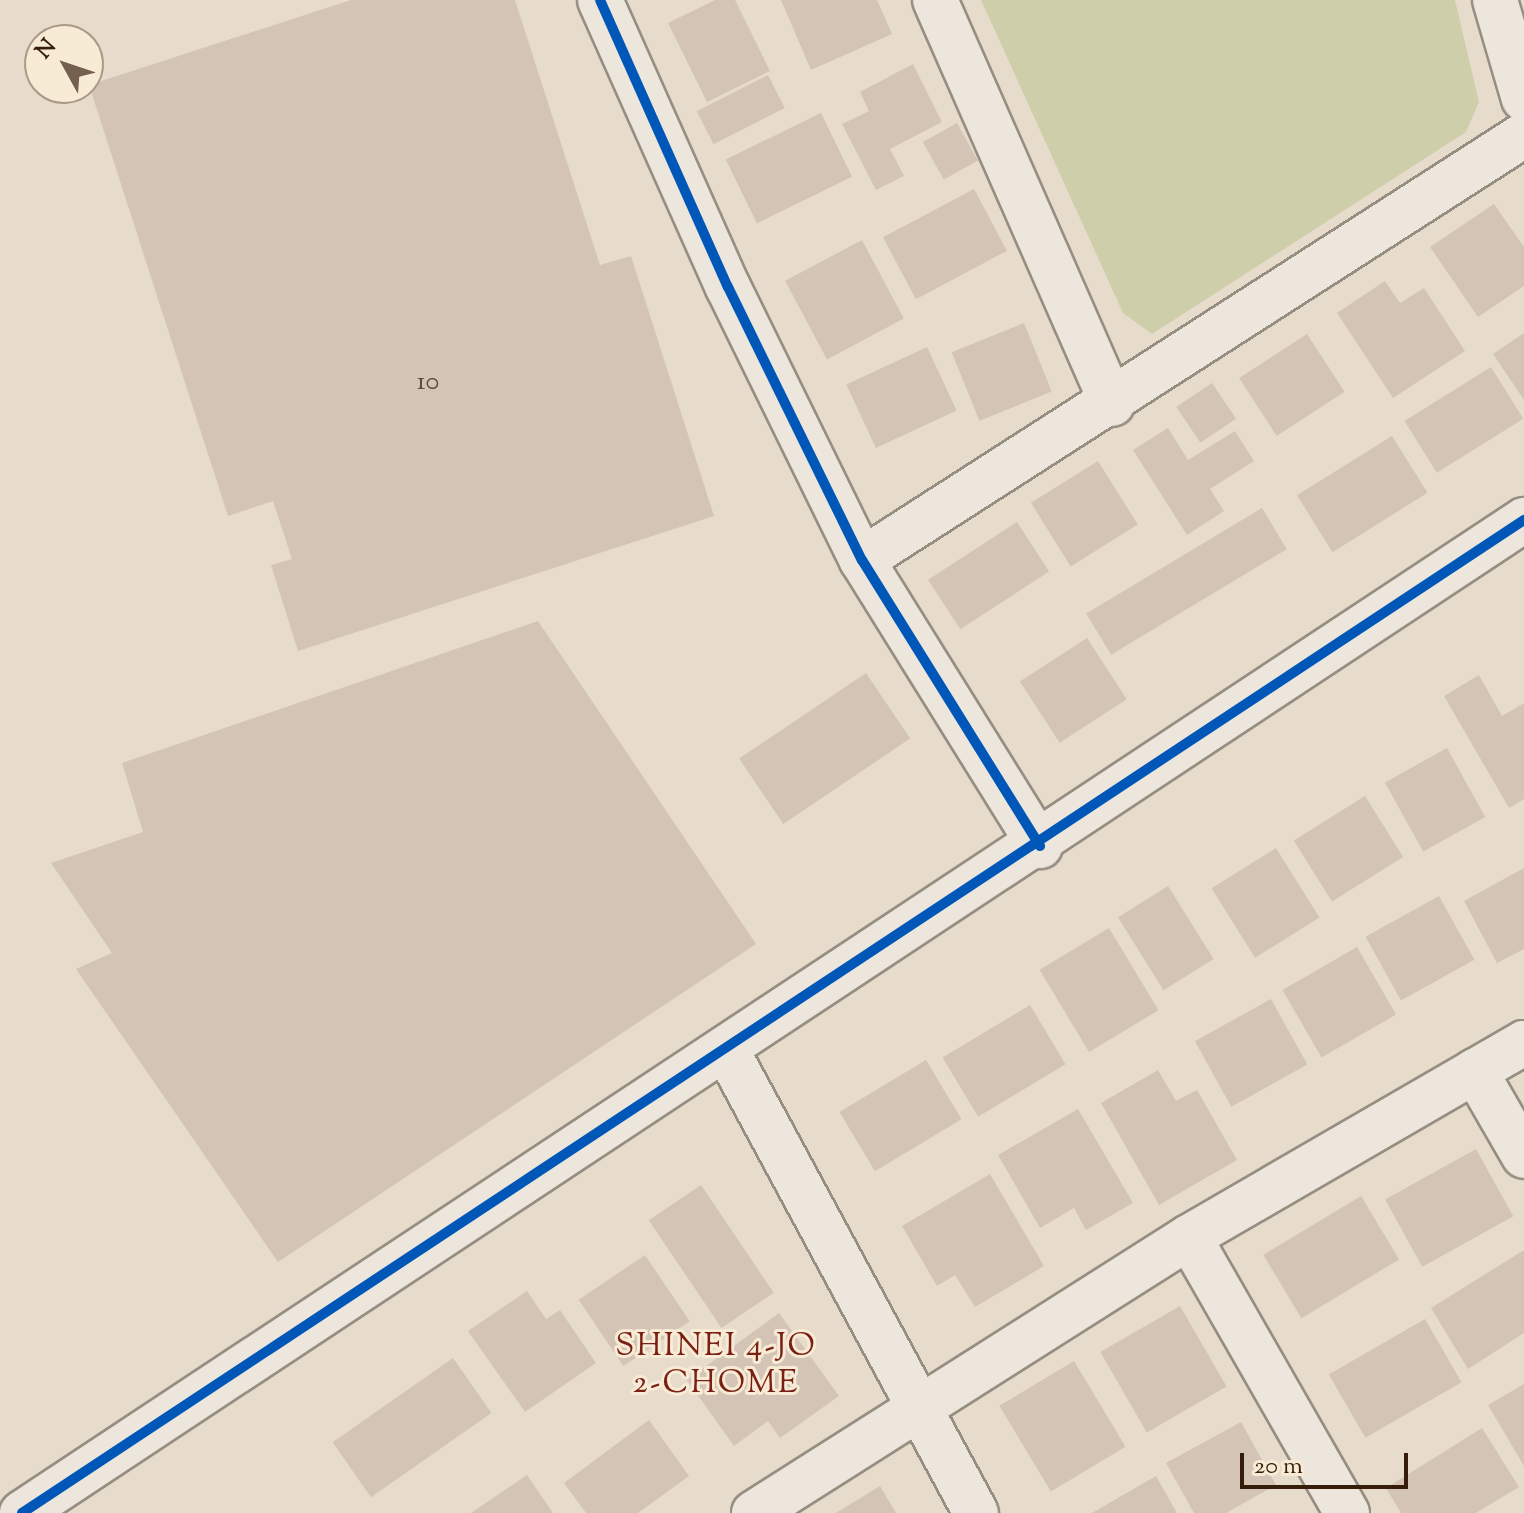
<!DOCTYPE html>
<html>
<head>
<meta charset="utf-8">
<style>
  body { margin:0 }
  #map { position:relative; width:1524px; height:1513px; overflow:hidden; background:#e7dccb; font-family:"Sorts Mill Goudy",serif }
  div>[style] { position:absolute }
  .green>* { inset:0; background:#cfceab }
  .building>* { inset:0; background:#d3c4b6; transform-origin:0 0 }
  .roads { filter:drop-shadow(2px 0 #978e82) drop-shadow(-2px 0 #978e82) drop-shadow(0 2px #978e82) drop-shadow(0 -2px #978e82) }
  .street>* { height:44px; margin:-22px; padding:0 22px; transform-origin:22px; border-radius:22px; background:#ece6dd }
  .secondary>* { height:44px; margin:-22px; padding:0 22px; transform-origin:22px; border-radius:22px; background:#ece6dd }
  .cycleway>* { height:10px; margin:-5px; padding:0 5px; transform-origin:5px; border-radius:5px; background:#0057b8 }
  span { translate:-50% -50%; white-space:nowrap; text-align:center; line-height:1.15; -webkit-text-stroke:6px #f8ebd5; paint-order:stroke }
  .number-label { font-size:26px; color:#5d4836 }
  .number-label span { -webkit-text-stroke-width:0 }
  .neighbourhood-label { font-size:32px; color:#7a1f14; letter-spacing:2px }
  .north { position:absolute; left:24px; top:24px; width:80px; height:80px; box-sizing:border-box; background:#f8ebd5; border:2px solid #aa9984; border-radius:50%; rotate:310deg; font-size:22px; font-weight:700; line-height:32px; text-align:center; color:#351d0a }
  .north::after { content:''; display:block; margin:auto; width:28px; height:36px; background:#73604e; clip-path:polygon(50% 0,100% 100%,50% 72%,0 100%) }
  .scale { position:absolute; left:1240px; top:1453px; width:168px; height:36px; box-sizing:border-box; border:4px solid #351d0a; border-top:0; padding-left:10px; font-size:24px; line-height:28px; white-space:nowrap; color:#351d0a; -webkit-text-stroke:6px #f8ebd5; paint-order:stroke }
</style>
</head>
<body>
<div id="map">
  <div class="green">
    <i style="clip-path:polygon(981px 0,1455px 0,1479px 102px,1466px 132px,1152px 334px,1123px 313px)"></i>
  </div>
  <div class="building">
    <i style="clip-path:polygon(351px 0,515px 0,600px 265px,631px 256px,714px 516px,298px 651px,271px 565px,292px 559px,273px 501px,228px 516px,89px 85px)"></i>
    <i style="clip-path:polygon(715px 0,735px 0,770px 71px,707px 102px,668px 23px)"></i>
    <i style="clip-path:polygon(781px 0,877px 0,892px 34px,811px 70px)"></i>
    <i style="clip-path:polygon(913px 64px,942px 122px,890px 149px,904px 176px,876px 190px,842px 124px,869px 111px,860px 92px)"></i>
    <i style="left:768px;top:75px;width:37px;height:80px;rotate:63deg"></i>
    <i style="left:821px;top:113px;width:71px;height:106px;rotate:64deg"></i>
    <i style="left:957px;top:123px;width:43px;height:39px;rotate:61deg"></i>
    <i style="left:974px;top:189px;width:70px;height:103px;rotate:62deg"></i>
    <i style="clip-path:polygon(1494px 204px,1524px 247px,1524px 286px,1478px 317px,1430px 247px)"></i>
    <i style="left:862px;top:240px;width:89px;height:87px;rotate:62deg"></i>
    <i style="clip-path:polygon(1385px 281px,1400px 303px,1424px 288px,1465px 351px,1393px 398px,1337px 313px)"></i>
    <i style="left:1024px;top:323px;width:74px;height:78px;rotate:68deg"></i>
    <i style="clip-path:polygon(1524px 333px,1524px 400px,1493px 354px)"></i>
    <i style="left:1307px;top:334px;width:69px;height:81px;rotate:57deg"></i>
    <i style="left:927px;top:347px;width:70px;height:89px;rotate:65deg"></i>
    <i style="left:1491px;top:367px;width:61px;height:102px;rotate:58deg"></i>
    <i style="left:1212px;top:383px;width:43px;height:43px;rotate:56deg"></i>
    <i style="clip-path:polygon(1168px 428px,1188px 460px,1235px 431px,1254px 461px,1210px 489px,1224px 511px,1187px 535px,1133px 450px)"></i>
    <i style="left:1392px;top:436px;width:67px;height:112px;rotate:58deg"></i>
    <i style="left:1098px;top:461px;width:75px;height:79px;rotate:58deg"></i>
    <i style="left:1262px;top:508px;width:48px;height:205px;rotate:59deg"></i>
    <i style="left:1017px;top:522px;width:59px;height:106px;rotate:57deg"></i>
    <i style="clip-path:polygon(538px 621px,756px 944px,278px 1262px,76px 969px,112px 953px,51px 863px,143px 832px,122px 763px)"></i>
    <i style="left:1087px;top:638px;width:73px;height:80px;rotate:57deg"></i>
    <i style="left:866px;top:673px;width:79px;height:153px;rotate:56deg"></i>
    <i style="clip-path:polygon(1479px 675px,1502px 716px,1524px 703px,1524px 799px,1509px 808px,1444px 696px)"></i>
    <i style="left:1447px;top:748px;width:79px;height:71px;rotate:61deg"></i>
    <i style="left:1365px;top:796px;width:72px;height:84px;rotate:58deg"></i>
    <i style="left:1276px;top:848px;width:82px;height:76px;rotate:58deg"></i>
    <i style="clip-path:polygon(1524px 868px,1524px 949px,1497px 963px,1464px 901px)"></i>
    <i style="left:1168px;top:886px;width:86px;height:59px;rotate:58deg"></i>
    <i style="left:1439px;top:896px;width:73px;height:84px;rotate:61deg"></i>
    <i style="left:1109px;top:928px;width:96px;height:81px;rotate:59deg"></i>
    <i style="left:1357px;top:947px;width:78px;height:86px;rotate:60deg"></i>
    <i style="left:1271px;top:999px;width:75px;height:87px;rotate:61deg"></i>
    <i style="left:1030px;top:1005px;width:69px;height:102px;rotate:59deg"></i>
    <i style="left:926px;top:1060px;width:69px;height:101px;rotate:59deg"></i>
    <i style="clip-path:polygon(1158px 1070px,1176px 1101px,1197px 1090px,1237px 1160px,1159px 1205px,1101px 1103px)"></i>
    <i style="clip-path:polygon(1078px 1109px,1133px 1203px,1086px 1230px,1074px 1208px,1040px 1228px,998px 1155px)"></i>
    <i style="left:1476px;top:1149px;width:77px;height:104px;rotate:61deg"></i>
    <i style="clip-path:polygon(990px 1174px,1044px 1266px,975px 1307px,955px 1275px,937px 1286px,902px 1226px)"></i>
    <i style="left:701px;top:1185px;width:130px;height:63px;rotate:56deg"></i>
    <i style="left:1361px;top:1196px;width:74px;height:114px;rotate:59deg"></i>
    <i style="clip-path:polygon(1524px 1250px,1524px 1333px,1468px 1369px,1431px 1308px)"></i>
    <i style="left:645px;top:1255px;width:80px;height:80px;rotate:56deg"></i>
    <i style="clip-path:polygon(527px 1291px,546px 1319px,560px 1310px,596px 1363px,525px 1412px,468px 1331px)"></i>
    <i style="left:1180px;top:1306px;width:93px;height:92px;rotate:60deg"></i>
    <i style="clip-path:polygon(779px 1313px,839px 1396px,780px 1438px,768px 1421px,734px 1446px,687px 1380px)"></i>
    <i style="left:1425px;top:1319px;width:73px;height:111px;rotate:60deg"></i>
    <i style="left:453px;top:1358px;width:67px;height:147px;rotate:55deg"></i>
    <i style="left:1074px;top:1361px;width:100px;height:87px;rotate:59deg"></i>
    <i style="clip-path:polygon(1524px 1384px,1524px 1466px,1488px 1405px)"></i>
    <i style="clip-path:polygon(649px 1420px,689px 1476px,638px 1513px,586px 1513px,564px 1483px)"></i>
    <i style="clip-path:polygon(1241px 1422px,1276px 1485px,1226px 1513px,1194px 1513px,1166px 1463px)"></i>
    <i style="clip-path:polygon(1482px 1428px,1519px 1487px,1476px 1513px,1401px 1513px,1386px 1488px)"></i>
    <i style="clip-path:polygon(527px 1475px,553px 1513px,471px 1513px)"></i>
    <i style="clip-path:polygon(1156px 1476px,1177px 1513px,1092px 1513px)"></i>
    <i style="clip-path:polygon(880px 1486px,896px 1513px,836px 1513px)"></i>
  </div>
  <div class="roads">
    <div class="street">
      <i style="left:600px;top:0;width:314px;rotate:66deg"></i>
      <i style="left:728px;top:287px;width:304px;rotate:63.9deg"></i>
      <i style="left:862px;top:560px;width:337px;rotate:58.1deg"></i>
      <i style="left:935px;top:0;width:441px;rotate:66.3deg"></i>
      <i style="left:1495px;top:0;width:103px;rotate:73.7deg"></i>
      <i style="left:862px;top:560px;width:787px;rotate:-32.7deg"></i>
      <i style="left:727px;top:1051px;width:525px;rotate:61.68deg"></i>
      <i style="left:1475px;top:1071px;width:98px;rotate:60deg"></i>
      <i style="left:1189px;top:1237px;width:318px;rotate:60.2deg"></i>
      <i style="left:754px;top:1513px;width:515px;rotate:-32.39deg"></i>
      <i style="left:1189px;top:1237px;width:387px;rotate:-30.1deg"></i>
    </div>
    <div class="secondary">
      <i style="left:22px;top:1513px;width:1801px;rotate:-33.47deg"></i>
    </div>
  </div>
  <div class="cycleway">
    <i style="left:600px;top:0;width:314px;rotate:66deg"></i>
    <i style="left:728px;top:287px;width:304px;rotate:63.9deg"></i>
    <i style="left:862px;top:560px;width:337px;rotate:58.1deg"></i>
    <i style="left:22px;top:1513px;width:1801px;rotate:-33.47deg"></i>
  </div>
  <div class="number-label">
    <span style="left:428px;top:383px">10</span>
  </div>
  <div class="neighbourhood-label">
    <span style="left:716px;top:1366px">SHINEI 4-JO<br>2-CHOME</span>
  </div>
  <div class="north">N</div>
  <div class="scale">20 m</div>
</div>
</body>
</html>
